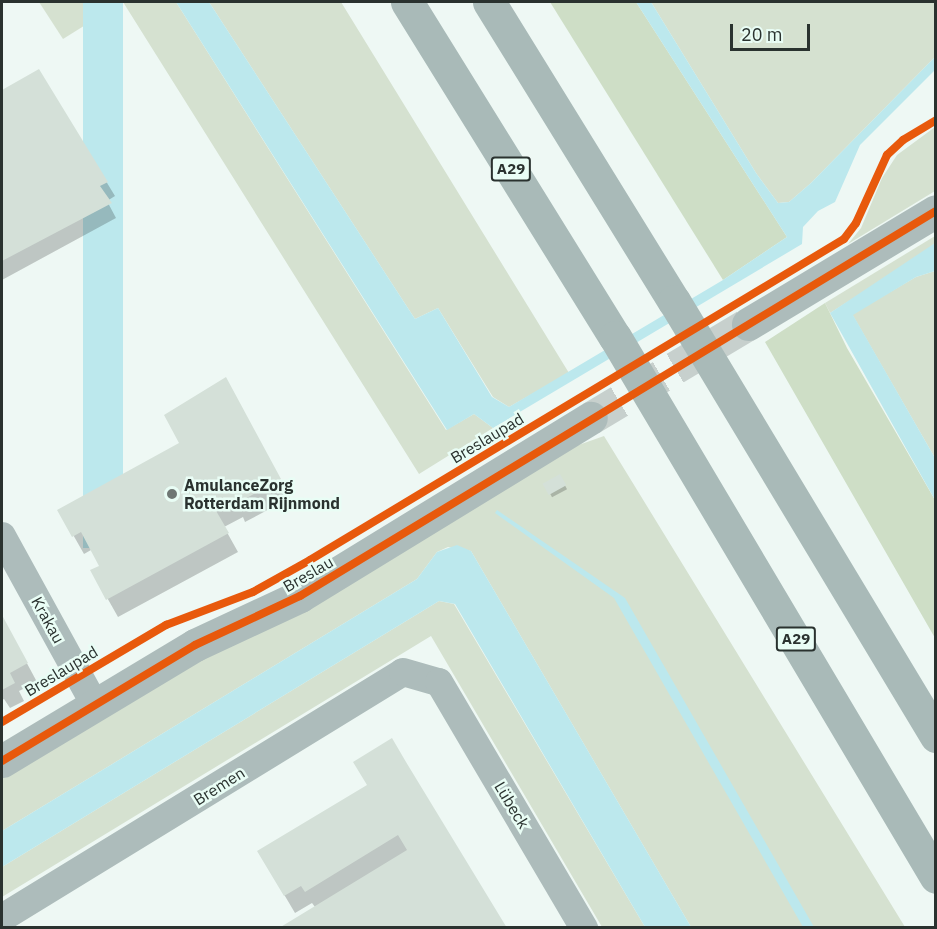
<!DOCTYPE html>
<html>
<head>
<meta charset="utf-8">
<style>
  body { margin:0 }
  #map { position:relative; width:937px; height:929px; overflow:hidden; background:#eef8f4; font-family:"IBM Plex Sans",sans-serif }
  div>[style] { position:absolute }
  .green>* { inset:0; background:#d5e1d0 }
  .forest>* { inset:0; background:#cedec6 }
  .water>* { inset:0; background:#bce8ed; transform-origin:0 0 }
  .shadow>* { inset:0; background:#0003; transform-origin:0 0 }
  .building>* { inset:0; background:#d4e0d8; transform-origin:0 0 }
  .tertiary-tunnel>* { height:33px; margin-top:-16.5px; transform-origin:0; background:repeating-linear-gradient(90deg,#c7d0cd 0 33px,transparent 0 49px) }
  .minor>* { height:28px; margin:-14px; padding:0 14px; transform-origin:14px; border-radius:14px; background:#adbcbb }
  .tertiary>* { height:33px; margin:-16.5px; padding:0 16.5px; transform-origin:16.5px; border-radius:16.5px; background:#adbcbb }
  .motorway>* { height:33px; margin:-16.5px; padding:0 16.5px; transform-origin:16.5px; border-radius:16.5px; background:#a9bab8 }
  .cycleway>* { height:8px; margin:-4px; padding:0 4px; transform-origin:4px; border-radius:4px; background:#e8590c }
  .dots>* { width:16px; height:16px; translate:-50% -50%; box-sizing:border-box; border:3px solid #e9fdf5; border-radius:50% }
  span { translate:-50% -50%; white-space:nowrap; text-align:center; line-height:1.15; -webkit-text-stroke:5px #e9fdf5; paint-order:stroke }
  .shield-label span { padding:2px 4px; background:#e9fdf5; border:2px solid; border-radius:4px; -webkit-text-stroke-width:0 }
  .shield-label { font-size:15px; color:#2a322f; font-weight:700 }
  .street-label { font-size:16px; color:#2a322f }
  .poi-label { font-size:16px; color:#2a322f; font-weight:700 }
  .left { translate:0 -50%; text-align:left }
  .frame { position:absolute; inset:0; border:3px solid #2a322f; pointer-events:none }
  .scale { position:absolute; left:730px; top:24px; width:80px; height:27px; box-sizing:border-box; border:3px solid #2a322f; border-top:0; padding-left:8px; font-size:18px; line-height:21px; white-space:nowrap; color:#2a322f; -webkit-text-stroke:4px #e9fdf5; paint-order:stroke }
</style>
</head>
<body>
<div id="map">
  <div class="green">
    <i style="clip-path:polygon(39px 2px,83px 2px,95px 19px,63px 39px)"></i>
    <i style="clip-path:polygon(123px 2px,176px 2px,446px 430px,474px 414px,493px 428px,419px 474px)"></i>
    <i style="clip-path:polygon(209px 2px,341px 2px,569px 373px,509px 407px,493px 397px,438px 308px,415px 319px)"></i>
    <i style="clip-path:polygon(651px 2px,935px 2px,935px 57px,811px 183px,789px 202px,778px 203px,756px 173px)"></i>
    <i style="clip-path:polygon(935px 127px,935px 191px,848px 244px,861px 228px,882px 178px,897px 155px)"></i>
    <i style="clip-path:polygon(935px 236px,935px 243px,917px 258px,830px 313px,825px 303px)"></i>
    <i style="clip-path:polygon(935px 271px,935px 458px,852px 314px,916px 277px)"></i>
    <i style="clip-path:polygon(604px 436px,905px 927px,691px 927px,471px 551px,448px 547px,437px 552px,417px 579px,2px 831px,2px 776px,216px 646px,573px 447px)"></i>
    <i style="clip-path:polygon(439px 601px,454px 604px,645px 927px,602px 927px,431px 636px,2px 897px,2px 867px)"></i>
  </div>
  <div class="forest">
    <i style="clip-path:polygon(550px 2px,636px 2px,787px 237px,723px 280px)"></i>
    <i style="clip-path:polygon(825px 303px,847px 348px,935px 500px,935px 638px,765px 342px)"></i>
  </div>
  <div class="water">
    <i style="left:83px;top:2px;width:40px;height:546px"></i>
    <i style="clip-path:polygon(176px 2px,209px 2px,415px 319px,438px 308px,492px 397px,509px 407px,723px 280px,787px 237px,636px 2px,651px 2px,756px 173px,778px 203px,789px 202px,811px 183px,935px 57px,935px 70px,860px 145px,835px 202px,818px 211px,803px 227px,802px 244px,493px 428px,474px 414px,447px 430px)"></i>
    <i style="clip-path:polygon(935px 243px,935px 271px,916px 277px,853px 315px,935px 458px,935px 500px,830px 313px)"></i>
    <i style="clip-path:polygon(497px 510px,625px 598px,814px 927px,803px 927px,614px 598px,495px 513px)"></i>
    <i style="clip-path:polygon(457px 545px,471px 551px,691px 927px,645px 927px,455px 604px,439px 601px,2px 867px,2px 831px,417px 579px,437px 552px)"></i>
  </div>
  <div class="shadow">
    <i style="clip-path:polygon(39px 71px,115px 196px,107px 201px,116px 218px,2px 280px,2px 92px)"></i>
    <i style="clip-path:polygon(236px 397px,290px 498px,245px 522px,243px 517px,224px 527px,238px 552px,118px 617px,92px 571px,101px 566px,91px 550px,84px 554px,59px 510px,181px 444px)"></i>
    <i style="left:560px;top:476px;width:15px;height:17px;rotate:62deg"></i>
    <i style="clip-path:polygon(2px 617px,37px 682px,19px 691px,24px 701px,10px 708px,4px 699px,2px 700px)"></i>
    <i style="clip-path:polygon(368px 786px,505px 928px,315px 907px,312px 903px,295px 913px,259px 852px)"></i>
  </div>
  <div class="building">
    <i style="clip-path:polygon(39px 69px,108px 182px,100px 186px,112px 203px,2px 261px,2px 90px)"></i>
    <i style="clip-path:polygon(226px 377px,281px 479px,234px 505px,231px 500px,215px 509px,229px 533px,106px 600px,90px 570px,99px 566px,81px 532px,72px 537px,57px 510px,179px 443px,164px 415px)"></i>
    <i style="left:560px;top:474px;width:13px;height:20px;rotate:61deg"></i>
    <i style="clip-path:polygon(2px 615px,28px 663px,10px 673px,15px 683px,2px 690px)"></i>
    <i style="clip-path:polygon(392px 738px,406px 762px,507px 928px,279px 928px,407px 850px,398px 835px,305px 892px,301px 886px,284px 896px,257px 851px,367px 785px,353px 762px)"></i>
  </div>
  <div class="tertiary-tunnel">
    <i style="left:591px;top:418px;width:183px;rotate:-30.9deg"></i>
  </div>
  <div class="minor">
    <i style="left:2px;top:536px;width:193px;rotate:61.2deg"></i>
    <i style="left:2px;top:918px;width:470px;rotate:-31.5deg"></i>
    <i style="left:403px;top:672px;width:37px;rotate:16deg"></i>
    <i style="left:439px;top:682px;width:286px;rotate:59.5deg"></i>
  </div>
  <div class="tertiary">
    <i style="left:748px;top:324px;width:219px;rotate:-31deg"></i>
    <i style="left:2px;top:761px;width:225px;rotate:-31deg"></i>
    <i style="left:195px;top:645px;width:116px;rotate:-25deg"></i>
    <i style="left:300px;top:596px;width:341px;rotate:-31.5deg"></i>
  </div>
  <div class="motorway">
    <i style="left:407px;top:2px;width:394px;rotate:58.2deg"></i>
    <i style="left:615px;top:337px;width:628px;rotate:59.27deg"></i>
    <i style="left:489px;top:2px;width:352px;rotate:58.3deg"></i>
    <i style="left:674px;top:301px;width:508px;rotate:58.94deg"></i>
  </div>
  <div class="cycleway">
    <i style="left:2px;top:722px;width:191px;rotate:-30.6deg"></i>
    <i style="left:166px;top:625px;width:93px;rotate:-20.8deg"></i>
    <i style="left:253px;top:592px;width:65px;rotate:-29.3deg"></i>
    <i style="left:310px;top:560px;width:623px;rotate:-31.01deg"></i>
    <i style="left:844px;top:239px;width:20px;rotate:-53deg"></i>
    <i style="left:856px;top:223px;width:75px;rotate:-65.5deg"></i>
    <i style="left:887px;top:155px;width:22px;rotate:-43deg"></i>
    <i style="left:903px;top:140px;width:39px;rotate:-31deg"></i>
    <i style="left:2px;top:761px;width:225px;rotate:-31deg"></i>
    <i style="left:195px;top:645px;width:116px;rotate:-25deg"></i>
    <i style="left:300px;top:596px;width:743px;rotate:-31.19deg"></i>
  </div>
  <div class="dots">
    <i style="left:172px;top:494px;background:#6f7774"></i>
  </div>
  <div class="shield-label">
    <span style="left:511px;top:169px">A29</span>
    <span style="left:796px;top:639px">A29</span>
  </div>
  <div class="street-label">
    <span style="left:487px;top:438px;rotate:-31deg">Breslaupad</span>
    <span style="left:308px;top:574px;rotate:-30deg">Breslau</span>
    <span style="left:48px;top:620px;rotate:61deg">Krakau</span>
    <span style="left:61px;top:671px;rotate:-31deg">Breslaupad</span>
    <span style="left:219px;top:786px;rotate:-32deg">Bremen</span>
    <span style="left:512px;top:805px;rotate:59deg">Lübeck</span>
  </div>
  <div class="poi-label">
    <span class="left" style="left:184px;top:494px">AmulanceZorg<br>Rotterdam Rijnmond</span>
  </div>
  <div class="frame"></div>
  <div class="scale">20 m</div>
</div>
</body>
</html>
